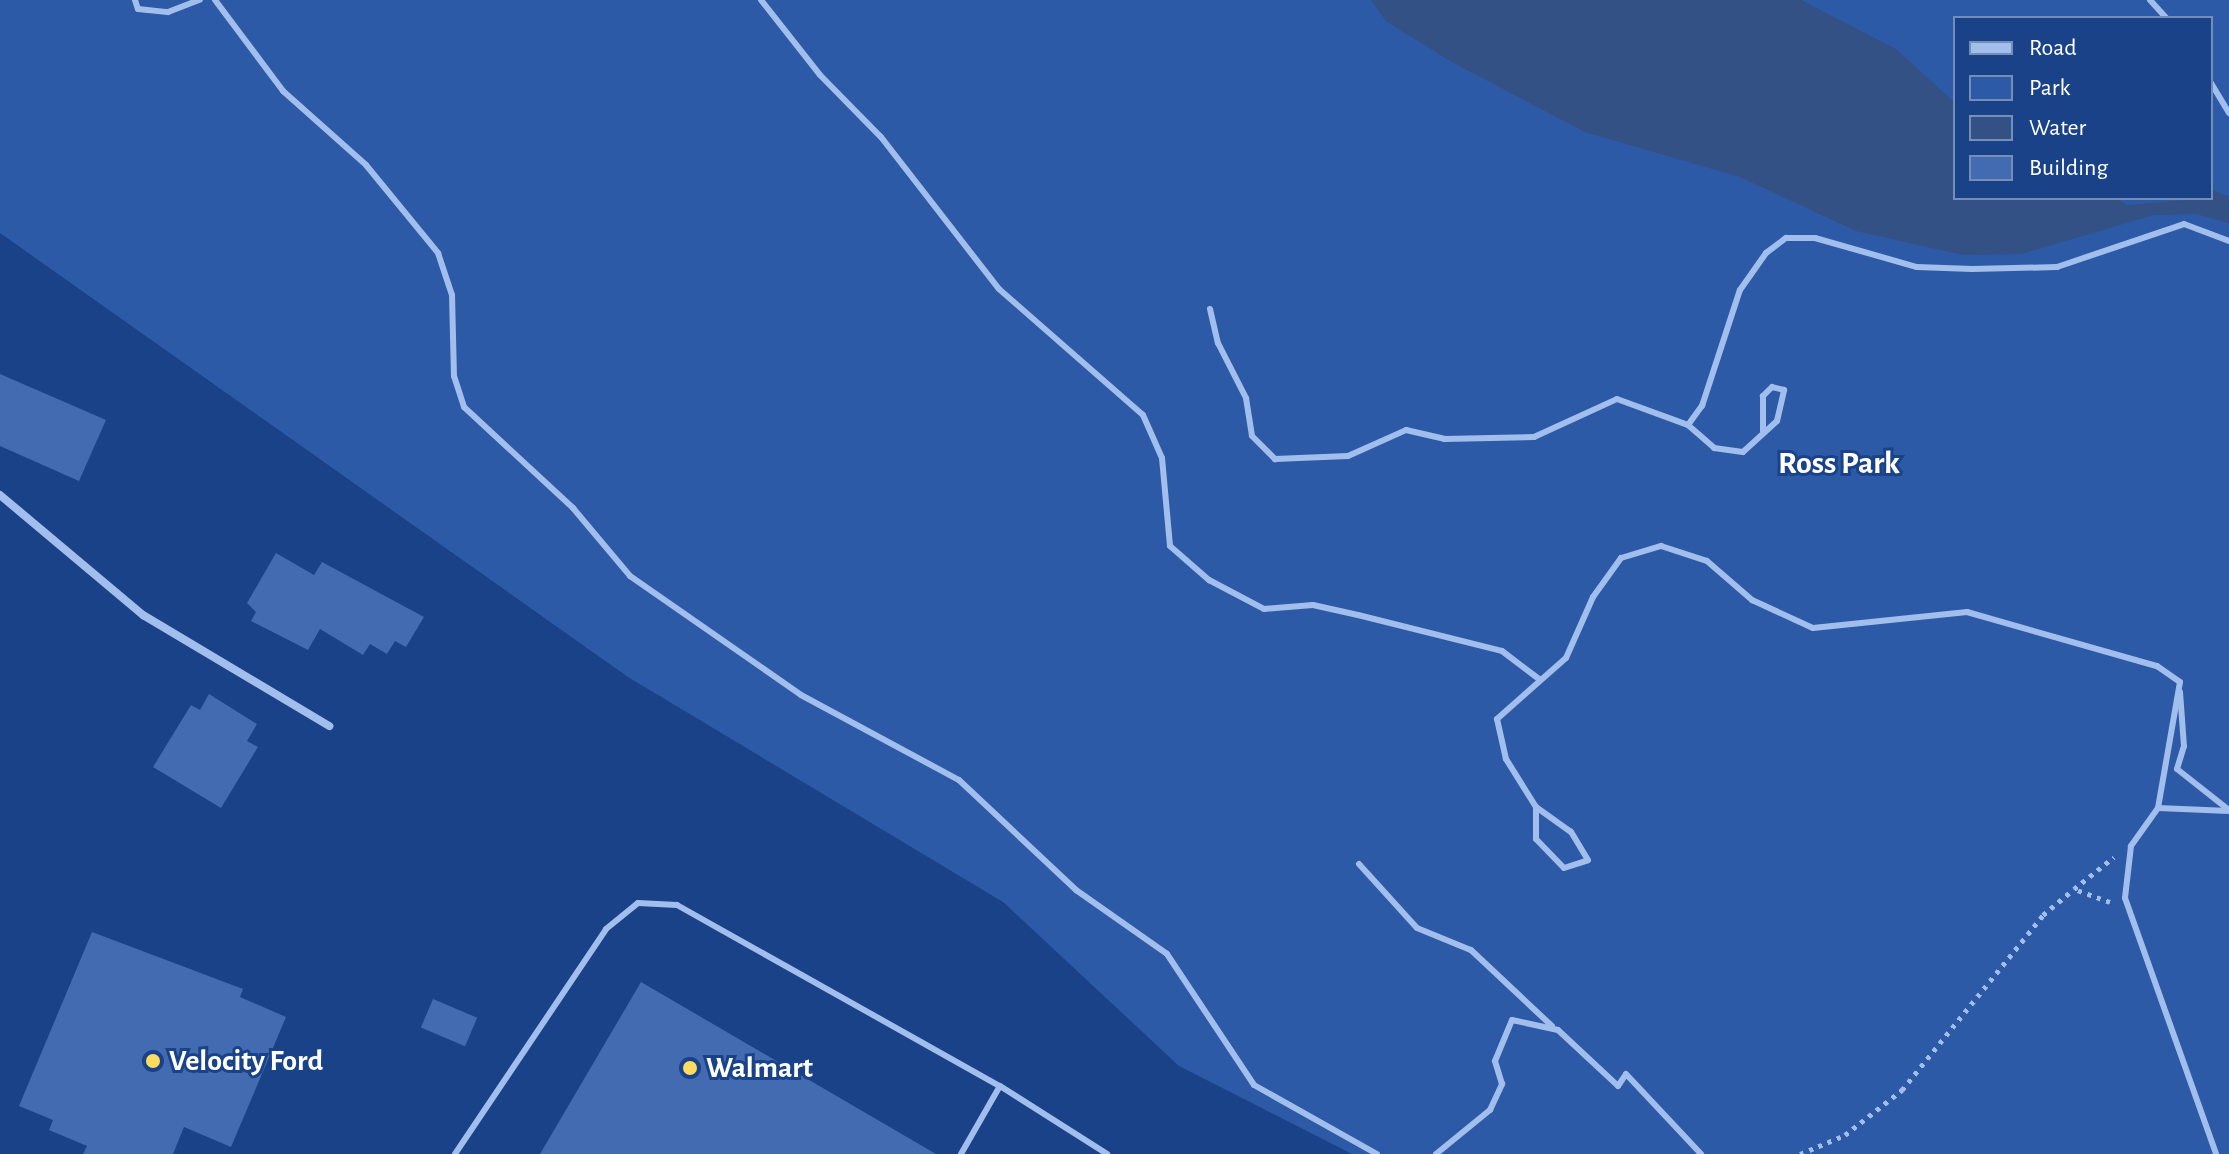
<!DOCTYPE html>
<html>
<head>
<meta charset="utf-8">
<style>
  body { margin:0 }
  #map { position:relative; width:2229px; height:1154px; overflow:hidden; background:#194288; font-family:"Alegreya Sans",sans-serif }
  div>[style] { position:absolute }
  .green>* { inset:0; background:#2c5aa6 }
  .water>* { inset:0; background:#335184 }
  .building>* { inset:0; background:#426bb1; transform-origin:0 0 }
  .path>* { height:5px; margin-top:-2.5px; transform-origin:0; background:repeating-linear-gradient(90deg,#a1beed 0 4px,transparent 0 10px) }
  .lane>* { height:6px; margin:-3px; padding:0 3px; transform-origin:3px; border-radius:3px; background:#a1beed }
  .street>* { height:8px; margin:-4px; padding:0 4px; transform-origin:4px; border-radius:4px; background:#a1beed }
  .dots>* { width:22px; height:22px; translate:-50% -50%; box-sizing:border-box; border:4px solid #194288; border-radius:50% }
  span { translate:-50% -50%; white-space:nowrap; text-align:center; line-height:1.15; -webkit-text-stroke:6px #194288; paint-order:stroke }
  .poi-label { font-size:30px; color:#fff; font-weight:700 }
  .left { translate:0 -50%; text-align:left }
  .neighbourhood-label { font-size:32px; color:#fff; font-weight:700 }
  .legend { position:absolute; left:1953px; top:16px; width:260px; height:184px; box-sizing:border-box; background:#194288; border:2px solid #758eb8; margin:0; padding:10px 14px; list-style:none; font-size:24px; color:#fff }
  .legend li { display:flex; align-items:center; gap:16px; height:40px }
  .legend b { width:40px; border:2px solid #758eb8 }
</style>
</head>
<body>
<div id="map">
  <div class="green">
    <i style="clip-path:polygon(evenodd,0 0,2229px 0,2229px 1154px,1352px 1154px,1179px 1066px,1003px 902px,628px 677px,0 233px,0 0,1955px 18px,2211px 18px,2211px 198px,1955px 198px,1955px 18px)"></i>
  </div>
  <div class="water">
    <i style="clip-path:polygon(1371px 0,1801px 0,1896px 49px,1955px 103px,1955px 198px,2116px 198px,2127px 205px,2211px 198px,2212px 190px,2229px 197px,2229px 223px,2196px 214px,2154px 215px,2021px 254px,1963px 255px,1856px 231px,1740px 177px,1585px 132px,1450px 61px,1386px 21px)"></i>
  </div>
  <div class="building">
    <i style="clip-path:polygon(0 374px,106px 420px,79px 481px,0 446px)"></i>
    <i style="clip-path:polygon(276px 553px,314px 575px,322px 562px,424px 617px,406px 647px,395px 641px,387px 654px,370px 644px,363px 655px,320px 629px,308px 650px,251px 621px,256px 612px,247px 603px)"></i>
    <i style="clip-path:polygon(209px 694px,257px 724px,247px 741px,258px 747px,221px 808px,153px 767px,191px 705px,200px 710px)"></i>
    <i style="clip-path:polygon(92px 932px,243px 989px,240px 997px,286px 1017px,231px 1147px,184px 1127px,173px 1154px,83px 1154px,87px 1146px,49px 1130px,53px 1120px,19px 1106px)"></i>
    <i style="clip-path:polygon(641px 982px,936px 1154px,540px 1154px)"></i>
    <i style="left:433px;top:999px;width:48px;height:31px;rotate:23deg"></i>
  </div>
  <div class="path">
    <i style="left:2110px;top:902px;width:38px;rotate:-160deg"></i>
    <i style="left:2074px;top:889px;width:51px;rotate:-38.7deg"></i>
    <i style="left:1800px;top:1154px;width:49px;rotate:-22.9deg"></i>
    <i style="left:1845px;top:1135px;width:73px;rotate:-38.3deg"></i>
    <i style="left:1902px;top:1090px;width:225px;rotate:-51.1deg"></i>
    <i style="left:2043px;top:915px;width:40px;rotate:-40deg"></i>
  </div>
  <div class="lane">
    <i style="left:135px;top:0;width:9px;rotate:72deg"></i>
    <i style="left:138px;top:9px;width:30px;rotate:6deg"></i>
    <i style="left:168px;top:12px;width:34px;rotate:-21deg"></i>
    <i style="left:215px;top:0;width:114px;rotate:53.2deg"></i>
    <i style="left:283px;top:91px;width:111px;rotate:41.7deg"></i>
    <i style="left:366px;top:165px;width:114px;rotate:50.7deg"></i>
    <i style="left:438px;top:253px;width:44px;rotate:71.6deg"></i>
    <i style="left:452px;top:295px;width:81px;rotate:88.6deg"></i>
    <i style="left:454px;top:376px;width:33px;rotate:72deg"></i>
    <i style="left:464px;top:407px;width:149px;rotate:42.8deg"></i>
    <i style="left:573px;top:508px;width:89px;rotate:50deg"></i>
    <i style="left:630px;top:576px;width:208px;rotate:34.8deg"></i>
    <i style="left:801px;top:695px;width:179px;rotate:28.3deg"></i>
    <i style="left:959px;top:780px;width:161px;rotate:43.2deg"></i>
    <i style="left:1076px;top:890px;width:111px;rotate:35.1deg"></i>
    <i style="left:1167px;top:954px;width:157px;rotate:56.4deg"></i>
    <i style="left:1254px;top:1085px;width:141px;rotate:29.3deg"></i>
    <i style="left:761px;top:0;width:95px;rotate:51.8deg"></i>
    <i style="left:820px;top:75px;width:87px;rotate:45.5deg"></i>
    <i style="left:881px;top:137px;width:192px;rotate:52.2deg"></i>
    <i style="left:999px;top:289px;width:191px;rotate:41.2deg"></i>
    <i style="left:1143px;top:415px;width:47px;rotate:66.2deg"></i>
    <i style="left:1162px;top:458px;width:88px;rotate:84.8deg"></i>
    <i style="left:1170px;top:546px;width:52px;rotate:41.1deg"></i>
    <i style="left:1209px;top:580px;width:62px;rotate:27.8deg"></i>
    <i style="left:1264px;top:609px;width:49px;rotate:-4.7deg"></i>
    <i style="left:1313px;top:605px;width:46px;rotate:12.5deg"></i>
    <i style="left:1358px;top:615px;width:148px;rotate:14deg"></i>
    <i style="left:1502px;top:651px;width:46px;rotate:37.1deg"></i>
    <i style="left:2150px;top:0;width:24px;rotate:48deg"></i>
    <i style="left:2211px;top:83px;width:35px;rotate:59deg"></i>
    <i style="left:1210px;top:309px;width:35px;rotate:77deg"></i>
    <i style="left:1218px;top:343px;width:62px;rotate:63deg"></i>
    <i style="left:1246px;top:398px;width:38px;rotate:81deg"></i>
    <i style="left:1252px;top:436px;width:33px;rotate:45deg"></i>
    <i style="left:1275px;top:459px;width:73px;rotate:-2.4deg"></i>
    <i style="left:1348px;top:456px;width:64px;rotate:-24.1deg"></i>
    <i style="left:1406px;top:430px;width:39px;rotate:13deg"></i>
    <i style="left:1444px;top:439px;width:90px;rotate:-1.3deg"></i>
    <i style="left:1534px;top:437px;width:91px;rotate:-24.6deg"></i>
    <i style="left:1617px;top:399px;width:76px;rotate:20.1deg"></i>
    <i style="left:1688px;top:425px;width:35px;rotate:41deg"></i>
    <i style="left:1714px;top:448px;width:29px;rotate:8deg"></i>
    <i style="left:1743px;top:452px;width:46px;rotate:-42.4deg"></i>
    <i style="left:1777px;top:421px;width:32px;rotate:-77deg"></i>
    <i style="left:1784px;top:390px;width:12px;rotate:-166deg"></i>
    <i style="left:1772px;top:387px;width:13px;rotate:135deg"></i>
    <i style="left:1763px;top:396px;width:35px;rotate:90deg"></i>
    <i style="left:1688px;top:425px;width:24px;rotate:-54deg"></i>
    <i style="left:1702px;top:406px;width:122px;rotate:-71.9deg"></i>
    <i style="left:1740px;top:290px;width:45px;rotate:-54.9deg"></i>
    <i style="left:1766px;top:253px;width:25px;rotate:-37deg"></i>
    <i style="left:1786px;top:238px;width:29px"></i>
    <i style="left:1815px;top:238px;width:106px;rotate:15.9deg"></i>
    <i style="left:1917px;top:267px;width:55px;rotate:2.1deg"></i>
    <i style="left:1972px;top:269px;width:85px;rotate:-1.3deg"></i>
    <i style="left:2057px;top:267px;width:134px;rotate:-18.7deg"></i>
    <i style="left:2184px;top:224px;width:48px;rotate:20.7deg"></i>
    <i style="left:2180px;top:692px;width:54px;rotate:85.8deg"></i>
    <i style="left:2184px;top:746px;width:24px;rotate:107deg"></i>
    <i style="left:2177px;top:769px;width:66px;rotate:38.3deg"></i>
    <i style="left:1536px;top:807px;width:32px;rotate:90deg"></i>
    <i style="left:1536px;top:839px;width:40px;rotate:46deg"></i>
    <i style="left:1564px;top:868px;width:25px;rotate:-18deg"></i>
    <i style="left:1588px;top:860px;width:33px;rotate:-121deg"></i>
    <i style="left:1571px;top:832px;width:43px;rotate:-144.5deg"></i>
    <i style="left:1536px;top:807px;width:57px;rotate:-122deg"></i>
    <i style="left:1506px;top:759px;width:41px;rotate:-102.7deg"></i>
    <i style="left:1497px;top:719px;width:92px;rotate:-41.5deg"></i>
    <i style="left:1566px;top:658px;width:67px;rotate:-66.1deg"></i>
    <i style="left:1593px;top:597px;width:48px;rotate:-54.3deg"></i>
    <i style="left:1621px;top:558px;width:42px;rotate:-16.7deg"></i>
    <i style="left:1661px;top:546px;width:48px;rotate:18.1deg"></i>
    <i style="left:1707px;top:561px;width:60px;rotate:40.9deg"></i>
    <i style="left:1752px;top:600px;width:67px;rotate:24.7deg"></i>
    <i style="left:1813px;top:628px;width:155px;rotate:-5.9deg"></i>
    <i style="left:1967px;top:612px;width:198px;rotate:15.9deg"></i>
    <i style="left:2157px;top:666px;width:28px;rotate:35deg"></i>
    <i style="left:2180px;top:682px;width:128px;rotate:99.9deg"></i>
    <i style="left:2158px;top:808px;width:47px;rotate:125.4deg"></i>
    <i style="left:2131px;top:846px;width:52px;rotate:96.6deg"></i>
    <i style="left:2125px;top:898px;width:272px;rotate:70.4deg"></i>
    <i style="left:2158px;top:808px;width:71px;rotate:2.4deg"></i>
    <i style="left:1359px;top:864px;width:86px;rotate:47.8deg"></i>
    <i style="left:1417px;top:928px;width:58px;rotate:22.2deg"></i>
    <i style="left:1471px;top:950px;width:111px;rotate:43.2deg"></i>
    <i style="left:455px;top:1154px;width:271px;rotate:-56.1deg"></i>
    <i style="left:606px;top:929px;width:41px;rotate:-39.1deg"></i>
    <i style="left:638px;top:903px;width:39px;rotate:3deg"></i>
    <i style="left:677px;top:905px;width:370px;rotate:29.3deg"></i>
    <i style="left:961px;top:1154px;width:78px;rotate:-60.2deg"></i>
    <i style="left:1000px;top:1086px;width:127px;rotate:32.4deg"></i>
    <i style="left:1436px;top:1154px;width:70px;rotate:-39.2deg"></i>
    <i style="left:1490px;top:1110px;width:29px;rotate:-65deg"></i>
    <i style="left:1502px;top:1084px;width:24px;rotate:-107deg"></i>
    <i style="left:1495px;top:1061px;width:44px;rotate:-67.5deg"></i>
    <i style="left:1512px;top:1020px;width:47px;rotate:12.3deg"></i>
    <i style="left:1558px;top:1030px;width:82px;rotate:43deg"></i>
    <i style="left:1618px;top:1086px;width:14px;rotate:-56deg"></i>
    <i style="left:1626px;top:1074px;width:110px;rotate:46.8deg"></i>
  </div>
  <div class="street">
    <i style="left:0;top:495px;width:187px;rotate:40deg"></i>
    <i style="left:143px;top:615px;width:217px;rotate:30.8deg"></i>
  </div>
  <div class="dots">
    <i style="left:153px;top:1061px;background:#ffdc5d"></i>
    <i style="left:690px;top:1068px;background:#ffdc5d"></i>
  </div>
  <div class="poi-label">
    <span class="left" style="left:169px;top:1061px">Velocity Ford</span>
    <span class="left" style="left:706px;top:1068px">Walmart</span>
  </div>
  <div class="neighbourhood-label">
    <span style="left:1839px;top:463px">Ross Park</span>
  </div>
  <ul class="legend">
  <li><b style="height:10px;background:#a1beed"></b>Road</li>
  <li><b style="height:22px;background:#2c5aa6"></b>Park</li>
  <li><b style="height:22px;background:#335184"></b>Water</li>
  <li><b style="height:22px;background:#426bb1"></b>Building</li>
  </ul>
</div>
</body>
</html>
